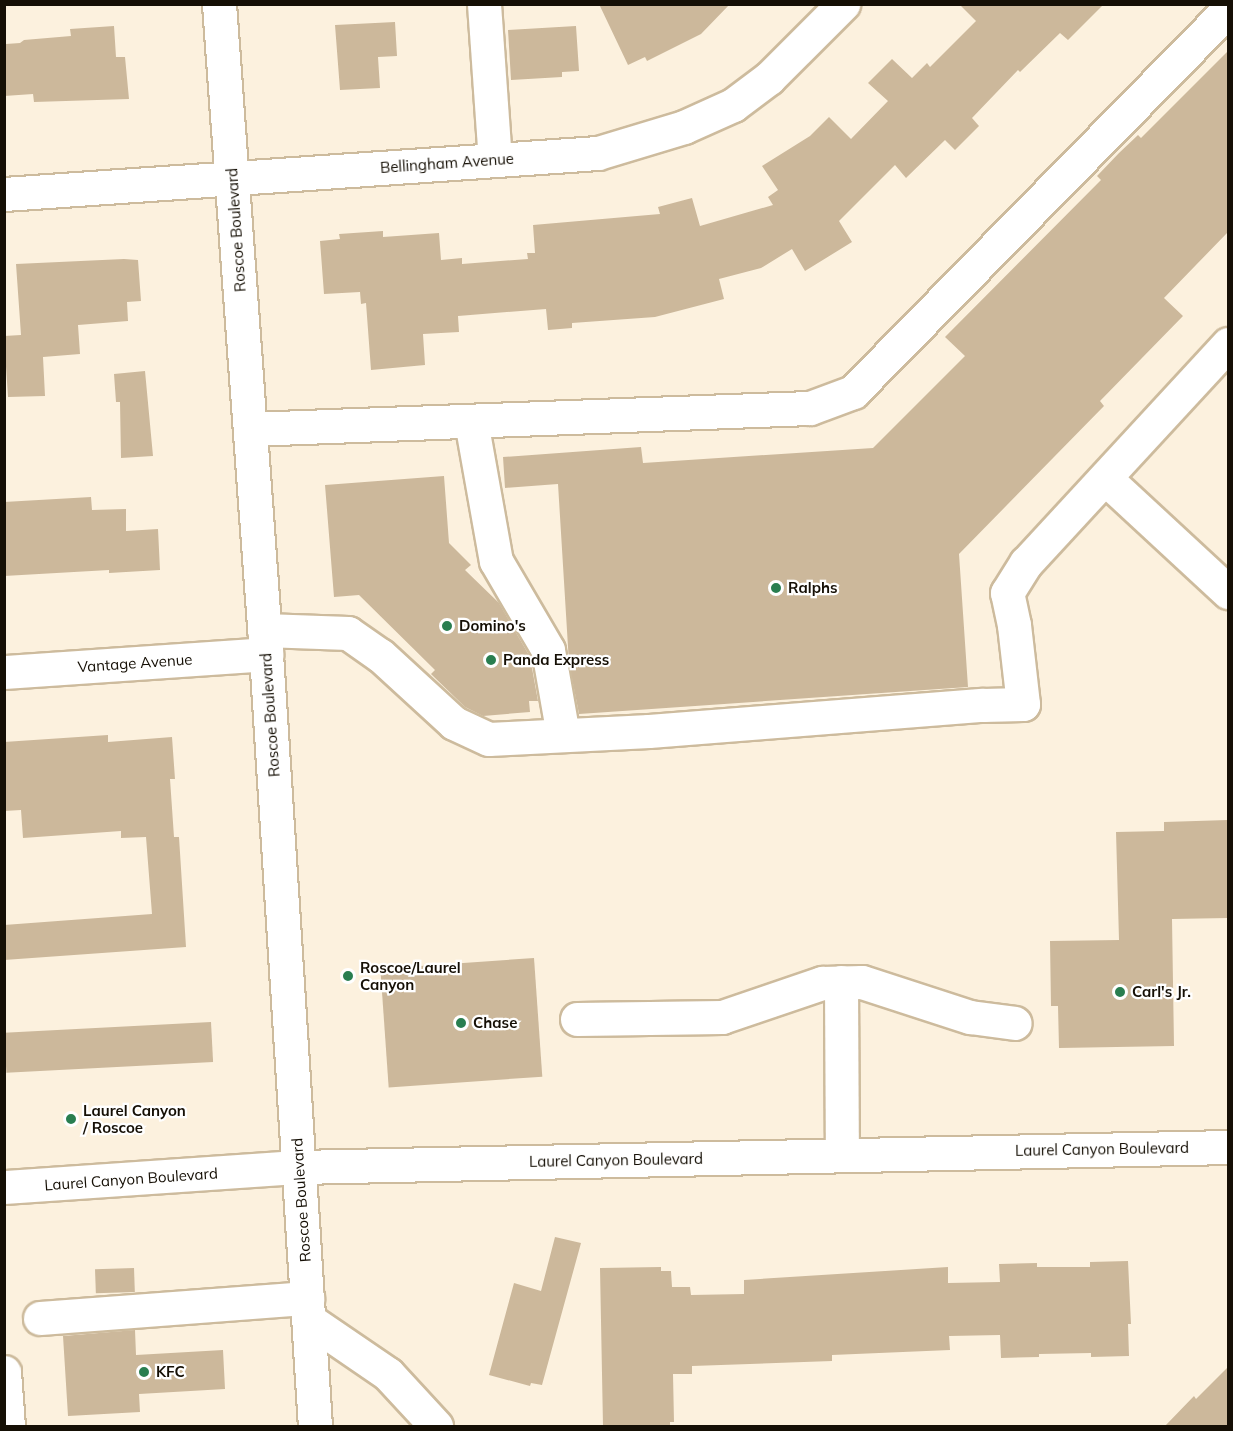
<!DOCTYPE html>
<html>
<head>
<meta charset="utf-8">
<style>
  body { margin:0 }
  #map { position:relative; width:1233px; height:1431px; overflow:hidden; background:#fcf1de; font-family:Mulish,sans-serif }
  div>[style] { position:absolute }
  .building>* { inset:0; background:#ccb89b; transform-origin:0 0 }
  .roads { filter:drop-shadow(2px 0 #cdbb9d) drop-shadow(-2px 0 #cdbb9d) drop-shadow(0 2px #cdbb9d) drop-shadow(0 -2px #cdbb9d) }
  .minor>* { height:33px; margin:-16.5px; padding:0 16.5px; transform-origin:16.5px; border-radius:16.5px; background:#fff }
  .major>* { height:33px; margin:-16.5px; padding:0 16.5px; transform-origin:16.5px; border-radius:16.5px; background:#fff }
  .dots>* { width:16px; height:16px; translate:-50% -50%; box-sizing:border-box; border:3px solid #fff; border-radius:50% }
  span { translate:-50% -50%; white-space:nowrap; text-align:center; line-height:1.15; -webkit-text-stroke:4.5px #fff; paint-order:stroke }
  .street-label { font-size:15px; color:#150f05 }
  .poi-label { font-size:15px; color:#150f05; font-weight:700 }
  .left { translate:0 -50%; text-align:left }
  .frame { position:absolute; inset:0; border:6px solid #150f05; pointer-events:none }
</style>
</head>
<body>
<div id="map">
  <div class="building">
    <i style="clip-path:polygon(599px 4px,730px 4px,701px 34px,647px 61px,645px 57px,628px 65px)"></i>
    <i style="clip-path:polygon(959px 4px,1104px 4px,1068px 40px,1060px 33px,1020px 72px,1018px 70px,972px 118px,979px 126px,955px 150px,945px 140px,906px 178px,895px 165px,839px 221px,852px 242px,805px 271px,792px 249px,761px 268px,719px 279px,724px 299px,655px 317px,572px 323px,572px 328px,548px 330px,546px 309px,458px 316px,459px 332px,423px 334px,425px 365px,371px 370px,366px 303px,361px 304px,360px 292px,324px 294px,320px 241px,340px 239px,339px 234px,383px 231px,383px 237px,439px 233px,441px 260px,462px 258px,462px 264px,528px 259px,527px 253px,535px 253px,533px 225px,660px 214px,658px 207px,692px 198px,700px 226px,773px 205px,768px 197px,778px 190px,762px 166px,810px 136px,829px 117px,851px 139px,888px 101px,868px 83px,892px 59px,912px 78px,927px 63px,930px 67px,976px 21px)"></i>
    <i style="clip-path:polygon(395px 22px,397px 56px,378px 57px,380px 88px,340px 90px,335px 25px)"></i>
    <i style="clip-path:polygon(114px 26px,116px 57px,125px 57px,129px 99px,34px 102px,33px 94px,4px 96px,6px 44px,20px 43px,24px 40px,71px 36px,70px 29px)"></i>
    <i style="clip-path:polygon(576px 26px,579px 71px,562px 72px,562px 77px,511px 80px,508px 30px)"></i>
    <i style="clip-path:polygon(1228px 51px,1228px 232px,1164px 298px,1183px 316px,1100px 401px,1104px 406px,959px 554px,968px 687px,579px 714px,569px 663px,558px 484px,505px 488px,503px 457px,641px 447px,643px 463px,873px 448px,965px 356px,945px 337px,1101px 180px,1097px 176px,1119px 153px,1138px 135px,1141px 138px)"></i>
    <i style="clip-path:polygon(124px 259px,138px 260px,141px 301px,127px 302px,128px 321px,78px 325px,80px 354px,43px 357px,45px 396px,8px 397px,4px 336px,21px 335px,16px 264px)"></i>
    <i style="clip-path:polygon(145px 371px,153px 456px,121px 458px,120px 402px,116px 402px,114px 374px)"></i>
    <i style="clip-path:polygon(444px 476px,449px 543px,471px 565px,465px 570px,499px 603px,530px 657px,538px 701px,529px 701px,530px 712px,483px 716px,465px 707px,431px 674px,435px 670px,359px 595px,334px 597px,325px 485px)"></i>
    <i style="clip-path:polygon(91px 497px,92px 510px,126px 509px,126px 531px,158px 529px,160px 570px,109px 573px,109px 570px,4px 576px,4px 502px)"></i>
    <i style="clip-path:polygon(108px 735px,108px 742px,172px 737px,175px 779px,170px 779px,174px 837px,179px 837px,186px 947px,4px 960px,4px 925px,152px 914px,146px 837px,121px 838px,121px 831px,23px 838px,21px 810px,4px 811px,4px 742px)"></i>
    <i style="clip-path:polygon(1228px 820px,1228px 918px,1172px 919px,1174px 1046px,1059px 1048px,1058px 1006px,1051px 1006px,1050px 941px,1119px 940px,1116px 832px,1164px 831px,1164px 822px)"></i>
    <i style="left:534px;top:958px;width:119px;height:154px;rotate:86deg"></i>
    <i style="left:211px;top:1022px;width:40px;height:207px;rotate:87deg"></i>
    <i style="clip-path:polygon(555px 1237px,581px 1243px,542px 1385px,531px 1383px,530px 1386px,489px 1375px,514px 1283px,541px 1291px)"></i>
    <i style="clip-path:polygon(1128px 1261px,1131px 1324px,1128px 1324px,1129px 1356px,1091px 1357px,1091px 1353px,1039px 1354px,1039px 1357px,1001px 1358px,1000px 1335px,949px 1336px,950px 1350px,832px 1355px,832px 1361px,692px 1366px,692px 1374px,673px 1374px,674px 1422px,670px 1422px,670px 1426px,603px 1426px,600px 1268px,661px 1267px,661px 1271px,671px 1271px,672px 1287px,690px 1287px,691px 1295px,744px 1294px,744px 1280px,948px 1267px,948px 1283px,1000px 1282px,999px 1264px,1037px 1263px,1037px 1267px,1090px 1267px,1090px 1262px)"></i>
    <i style="left:134px;top:1268px;width:24px;height:39px;rotate:88deg"></i>
    <i style="clip-path:polygon(135px 1330px,136px 1355px,223px 1350px,225px 1389px,139px 1394px,140px 1412px,68px 1416px,63px 1336px)"></i>
    <i style="clip-path:polygon(1228px 1367px,1228px 1426px,1165px 1426px,1194px 1396px,1196px 1399px)"></i>
  </div>
  <div class="roads">
    <div class="minor">
      <i style="left:484px;top:4px;width:156px;rotate:86deg"></i>
      <i style="left:4px;top:194px;width:595px;rotate:-3.95deg"></i>
      <i style="left:598px;top:153px;width:90px;rotate:-16.8deg"></i>
      <i style="left:684px;top:127px;width:54px;rotate:-24.2deg"></i>
      <i style="left:733px;top:105px;width:45px;rotate:-36.9deg"></i>
      <i style="left:769px;top:78px;width:105px;rotate:-45deg"></i>
      <i style="left:471px;top:421px;width:142px;rotate:79.9deg"></i>
      <i style="left:496px;top:561px;width:103px;rotate:59.7deg"></i>
      <i style="left:548px;top:650px;width:86px;rotate:80deg"></i>
      <i style="left:250px;top:429px;width:560px;rotate:-2.15deg"></i>
      <i style="left:810px;top:408px;width:46px;rotate:-20.4deg"></i>
      <i style="left:853px;top:392px;width:535px;rotate:-45.53deg"></i>
      <i style="left:1105px;top:478px;width:168px;rotate:42.8deg"></i>
      <i style="left:264px;top:630px;width:84px;rotate:2deg"></i>
      <i style="left:348px;top:633px;width:39px;rotate:35deg"></i>
      <i style="left:380px;top:655px;width:100px;rotate:42.6deg"></i>
      <i style="left:454px;top:723px;width:38px;rotate:25deg"></i>
      <i style="left:489px;top:739px;width:160px;rotate:-2.9deg"></i>
      <i style="left:649px;top:731px;width:335px;rotate:-4.5deg"></i>
      <i style="left:983px;top:705px;width:40px;rotate:-1.4deg"></i>
      <i style="left:1023px;top:704px;width:80px;rotate:-96.5deg"></i>
      <i style="left:1014px;top:625px;width:33px;rotate:-102deg"></i>
      <i style="left:1007px;top:593px;width:36px;rotate:-58deg"></i>
      <i style="left:1026px;top:563px;width:298px;rotate:-47.3deg"></i>
      <i style="left:4px;top:672px;width:263px;rotate:-3.9deg"></i>
      <i style="left:841px;top:982px;width:173px;rotate:89.7deg"></i>
      <i style="left:577px;top:1019px;width:145px;rotate:-0.8deg"></i>
      <i style="left:722px;top:1017px;width:106px;rotate:-18.8deg"></i>
      <i style="left:822px;top:983px;width:40px;rotate:-1.4deg"></i>
      <i style="left:862px;top:982px;width:114px;rotate:18deg"></i>
      <i style="left:970px;top:1017px;width:45px;rotate:7.6deg"></i>
      <i style="left:40px;top:1318px;width:268px;rotate:-4.3deg"></i>
      <i style="left:309px;top:1320px;width:96px;rotate:34.4deg"></i>
      <i style="left:388px;top:1374px;width:71px;rotate:47.3deg"></i>
      <i style="left:4px;top:1372px;width:54px;rotate:85.8deg"></i>
    </div>
    <div class="major">
      <i style="left:219px;top:4px;width:652px;rotate:85.86deg"></i>
      <i style="left:266px;top:654px;width:774px;rotate:86.37deg"></i>
      <i style="left:4px;top:1187px;width:295px;rotate:-3.9deg"></i>
      <i style="left:298px;top:1167px;width:930px;rotate:-1.23deg"></i>
    </div>
  </div>
  <div class="dots">
    <i style="left:776px;top:588px;background:#297e50"></i>
    <i style="left:447px;top:626px;background:#297e50"></i>
    <i style="left:491px;top:660px;background:#297e50"></i>
    <i style="left:348px;top:976px;background:#297e50"></i>
    <i style="left:1120px;top:992px;background:#297e50"></i>
    <i style="left:461px;top:1023px;background:#297e50"></i>
    <i style="left:71px;top:1119px;background:#297e50"></i>
    <i style="left:144px;top:1372px;background:#297e50"></i>
  </div>
  <div class="street-label">
    <span style="left:447px;top:163px;rotate:-4deg">Bellingham Avenue</span>
    <span style="left:236px;top:230px;rotate:-94deg">Roscoe Boulevard</span>
    <span style="left:135px;top:663px;rotate:-4deg">Vantage Avenue</span>
    <span style="left:270px;top:715px;rotate:-94deg">Roscoe Boulevard</span>
    <span style="left:1102px;top:1149px;rotate:-1deg">Laurel Canyon Boulevard</span>
    <span style="left:616px;top:1160px;rotate:-1deg">Laurel Canyon Boulevard</span>
    <span style="left:131px;top:1179px;rotate:-4deg">Laurel Canyon Boulevard</span>
    <span style="left:301px;top:1200px;rotate:-94deg">Roscoe Boulevard</span>
  </div>
  <div class="poi-label">
    <span class="left" style="left:788px;top:588px">Ralphs</span>
    <span class="left" style="left:459px;top:626px">Domino's</span>
    <span class="left" style="left:503px;top:660px">Panda Express</span>
    <span class="left" style="left:360px;top:976px">Roscoe/Laurel<br>Canyon</span>
    <span class="left" style="left:1132px;top:992px">Carl's Jr.</span>
    <span class="left" style="left:473px;top:1023px">Chase</span>
    <span class="left" style="left:83px;top:1119px">Laurel Canyon<br>/ Roscoe</span>
    <span class="left" style="left:156px;top:1372px">KFC</span>
  </div>
  <div class="frame"></div>
</div>
</body>
</html>
